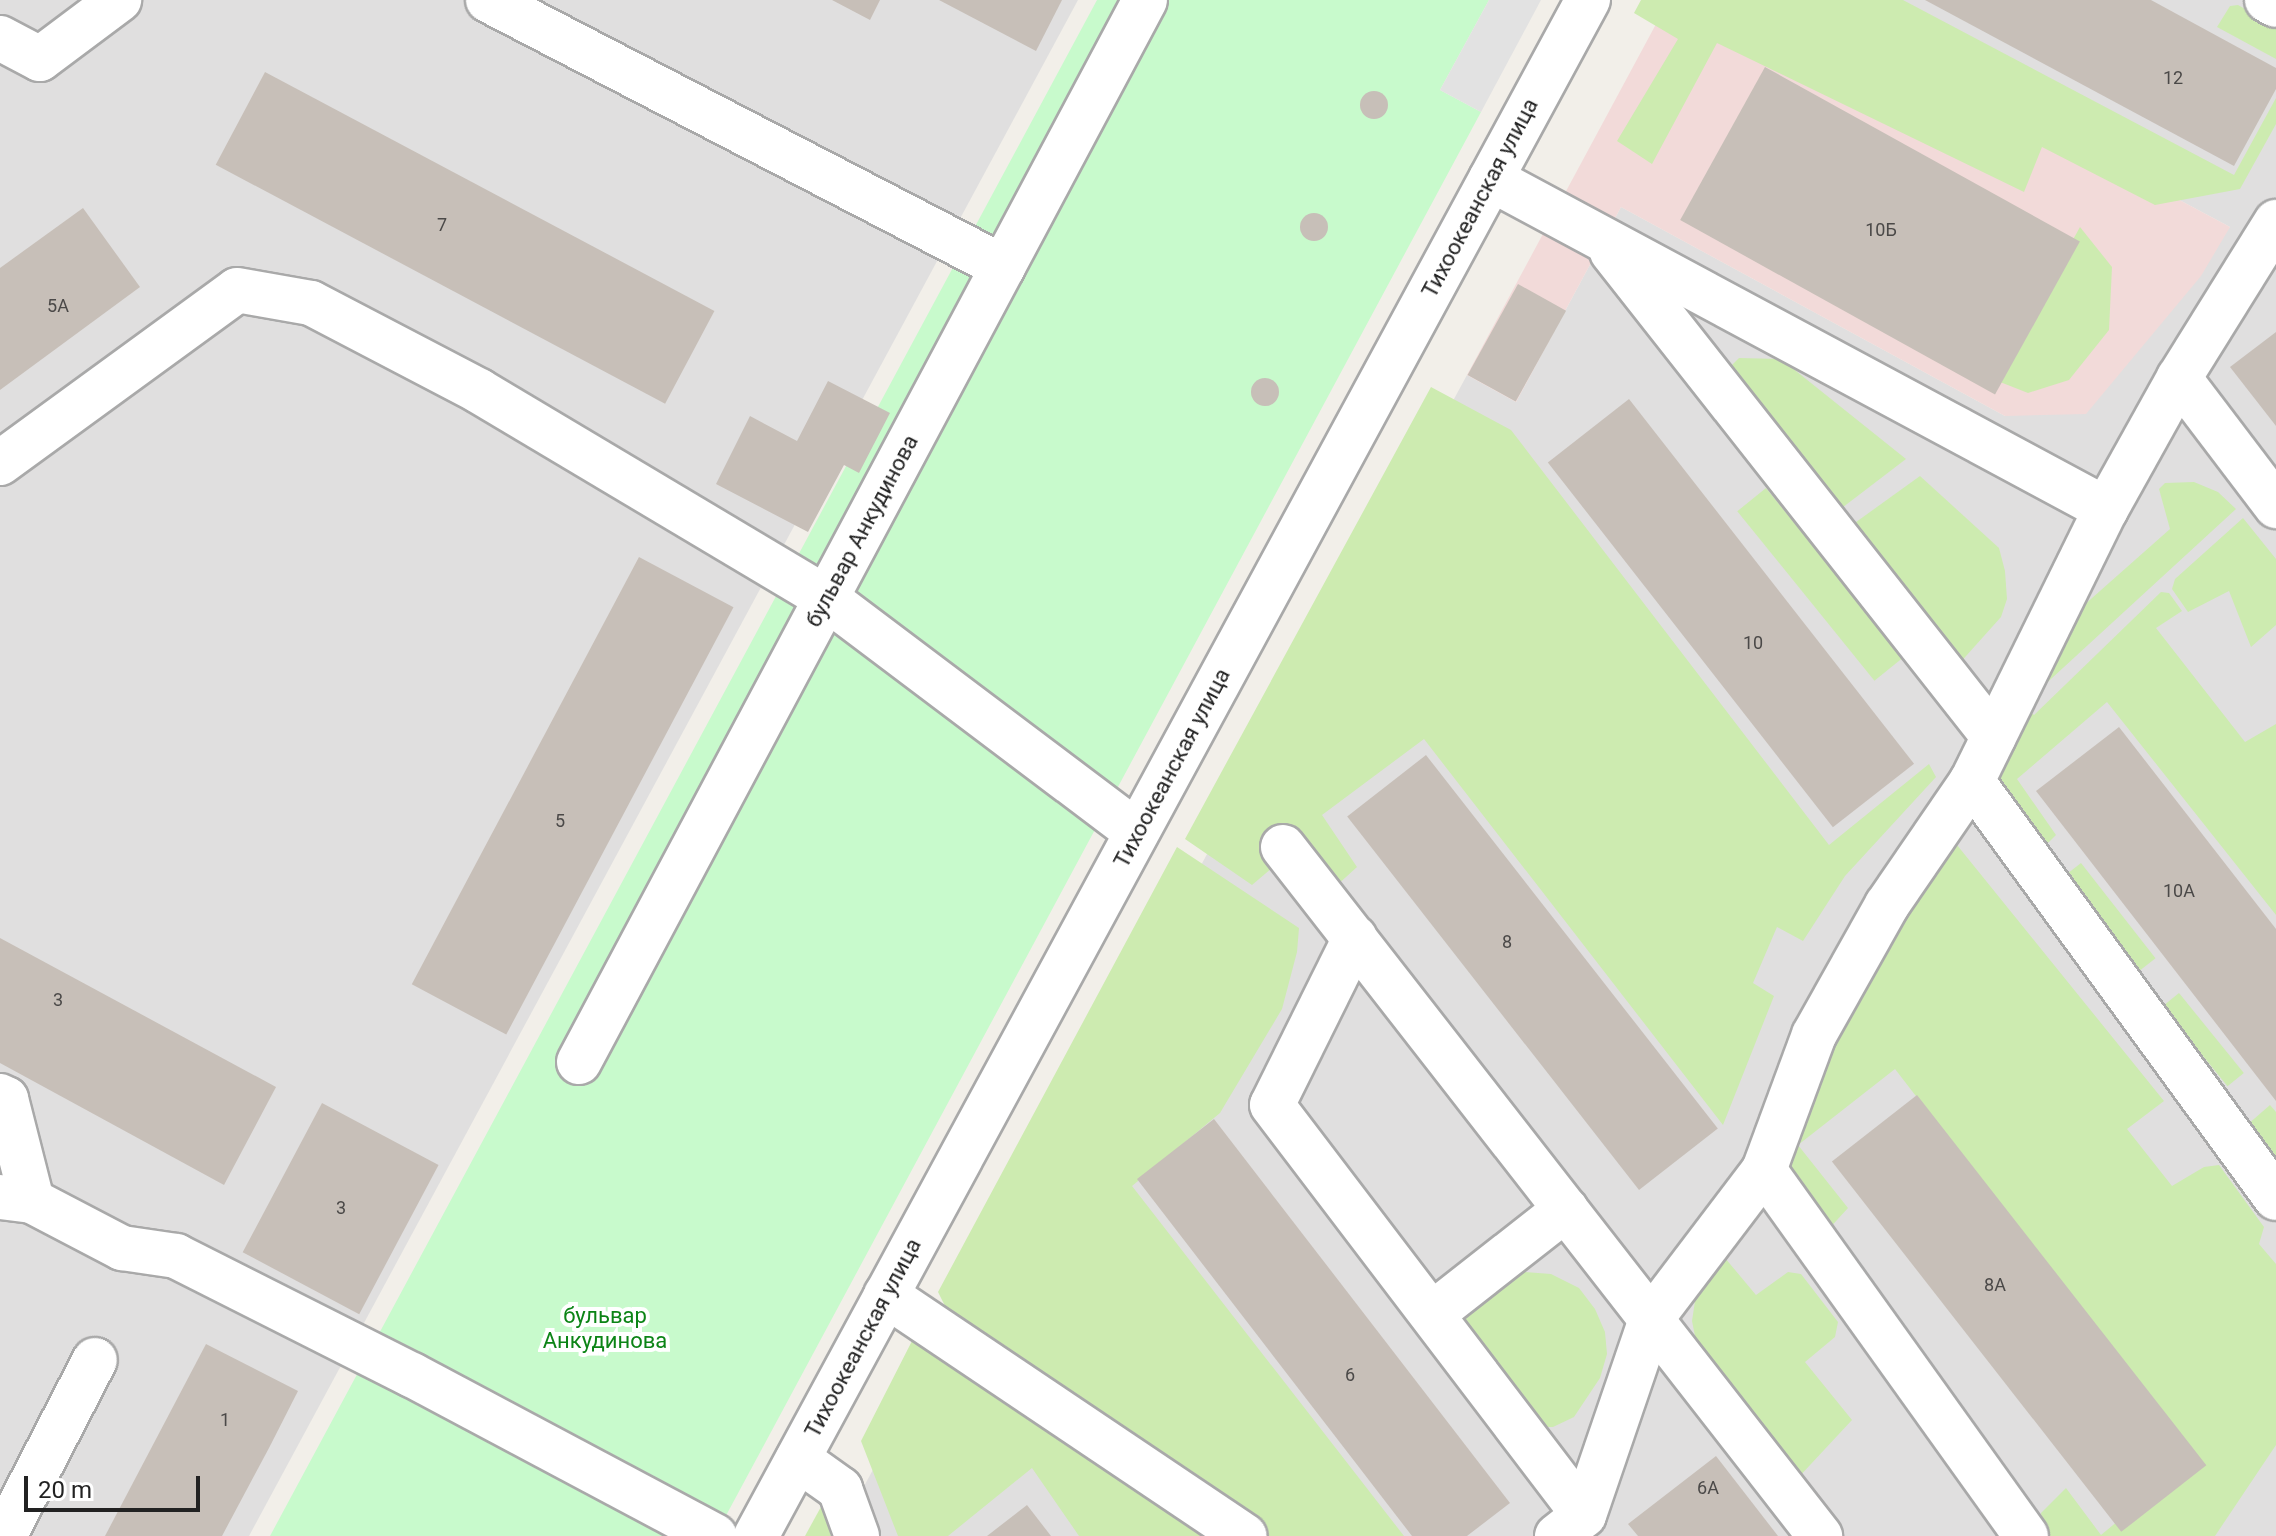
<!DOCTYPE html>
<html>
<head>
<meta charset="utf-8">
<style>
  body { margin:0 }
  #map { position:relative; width:2276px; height:1536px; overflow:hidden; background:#f2efe9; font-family:Roboto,sans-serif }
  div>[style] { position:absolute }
  .residential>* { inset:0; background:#e0dfdf }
  .commercial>* { inset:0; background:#f2dad9 }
  .grass>* { inset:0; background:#cdebb0; transform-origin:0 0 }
  .park>* { inset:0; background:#c8facc }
  .parking>* { inset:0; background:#e2e2e2 }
  .building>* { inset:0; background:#c7bfb8; transform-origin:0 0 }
  .round { border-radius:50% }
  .roads { filter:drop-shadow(2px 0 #a9a9a9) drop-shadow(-2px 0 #a9a9a9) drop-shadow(0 2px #a9a9a9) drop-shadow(0 -2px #a9a9a9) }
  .minor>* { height:44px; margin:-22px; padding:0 22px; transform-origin:22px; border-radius:22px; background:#fff }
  span { translate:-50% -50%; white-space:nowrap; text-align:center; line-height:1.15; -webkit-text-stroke:8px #fff; paint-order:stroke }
  .number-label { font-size:18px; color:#4b4948 }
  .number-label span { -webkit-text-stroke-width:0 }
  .street-label { font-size:22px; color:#222 }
  .park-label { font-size:22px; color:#0c8416 }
  .scale { position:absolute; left:24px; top:1476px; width:176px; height:36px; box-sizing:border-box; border:4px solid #222; border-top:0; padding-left:10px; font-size:24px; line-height:28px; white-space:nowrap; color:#222; -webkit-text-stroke:6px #fff; paint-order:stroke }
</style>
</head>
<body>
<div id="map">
  <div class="residential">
    <i style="clip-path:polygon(0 0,1078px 0,249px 1536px,0 1536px)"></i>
    <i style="clip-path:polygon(1805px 0,2276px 0,2276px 1536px,837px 1536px,1467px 375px,1516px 402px,1621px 207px,2005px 416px,2230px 227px)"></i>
  </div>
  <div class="commercial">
    <i style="clip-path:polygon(1669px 0,1805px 0,2230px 227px,2201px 276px,2086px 414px,2005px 416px,1621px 207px,1516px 402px,1467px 375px)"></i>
  </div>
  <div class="grass">
    <i style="clip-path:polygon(1641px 0,1903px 0,2234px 175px,2276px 98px,2276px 124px,2240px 189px,2155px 205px,2042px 147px,2024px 192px,1717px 43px,1652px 164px,1617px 141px,1678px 39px,1634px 13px)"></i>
    <i style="clip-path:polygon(2238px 5px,2276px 26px,2276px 59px,2217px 27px,2230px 6px)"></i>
    <i style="clip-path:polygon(2080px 227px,2112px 267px,2109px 330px,2069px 380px,2028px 393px,1995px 380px)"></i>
    <i style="clip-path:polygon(1739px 358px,1781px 359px,1906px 459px,1834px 514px,1723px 374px)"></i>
    <i style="clip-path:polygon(1431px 387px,1511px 430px,1829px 845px,1929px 764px,1936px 777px,1845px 876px,1803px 941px,1777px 927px,1753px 983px,1774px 996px,1723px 1125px,1424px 739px,1322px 815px,1357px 867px,1335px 887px,1300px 844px,1252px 885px,1185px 839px)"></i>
    <i style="clip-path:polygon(1920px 476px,1999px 548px,2005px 571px,2007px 599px,2001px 617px,1958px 665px,1845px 530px)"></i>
    <i style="clip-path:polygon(2194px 482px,2218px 492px,2236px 509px,2039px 690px,2083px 606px,2170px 529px,2159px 489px,2165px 483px)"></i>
    <i style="left:1766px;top:488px;width:218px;height:37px;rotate:51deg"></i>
    <i style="clip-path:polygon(2243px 518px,2276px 559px,2276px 625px,2251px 647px,2229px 591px,2188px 612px,2172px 589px,2175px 579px)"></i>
    <i style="clip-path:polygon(2161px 592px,2169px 593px,2182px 611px,2156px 628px,2245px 742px,2276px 724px,2276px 915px,2107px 702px,2017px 779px,2056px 835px,2038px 853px,1996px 779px,2030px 712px,2034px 715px)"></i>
    <i style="clip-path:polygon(1957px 845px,2164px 1101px,2127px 1129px,2172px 1186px,2204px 1167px,2219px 1165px,2264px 1227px,2259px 1244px,2276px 1264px,2276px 1445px,2215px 1536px,2043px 1536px,2041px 1513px,2066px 1488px,2101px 1535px,2195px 1457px,1895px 1069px,1798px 1145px,1848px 1208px,1826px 1232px,1770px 1159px,1928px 873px,1945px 851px)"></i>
    <i style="clip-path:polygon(1177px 847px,1299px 928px,1297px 952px,1282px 1009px,1220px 1113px,1132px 1186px,1404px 1536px,1262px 1536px,951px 1318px,938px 1292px)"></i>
    <i style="left:2081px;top:863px;width:121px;height:26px;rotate:52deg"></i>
    <i style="left:2179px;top:993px;width:103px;height:21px;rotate:51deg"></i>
    <i style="clip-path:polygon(2270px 1105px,2276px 1112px,2276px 1156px,2247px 1125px)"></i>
    <i style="clip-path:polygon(1720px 1252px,1756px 1295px,1788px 1272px,1801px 1274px,1838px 1322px,1835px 1337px,1805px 1362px,1852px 1420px,1797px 1479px,1738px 1403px,1696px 1341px,1692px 1321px,1695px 1301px)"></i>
    <i style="clip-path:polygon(1525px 1272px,1551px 1274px,1579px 1288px,1595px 1309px,1605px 1332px,1607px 1354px,1600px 1378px,1574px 1417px,1553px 1427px,1544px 1427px,1452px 1311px)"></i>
    <i style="clip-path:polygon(913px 1339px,1231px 1536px,1079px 1536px,1032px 1468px,948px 1536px,898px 1536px,861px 1441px)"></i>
    <i style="clip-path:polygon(822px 1505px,831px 1536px,805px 1536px)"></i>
  </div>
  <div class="park">
    <i style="clip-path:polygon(1097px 0,1489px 0,1440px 90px,1481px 112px,715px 1536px,270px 1536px)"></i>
  </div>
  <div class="parking">
    <i style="clip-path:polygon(1489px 0,1541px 0,1481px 112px,1440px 90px)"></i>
  </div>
  <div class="building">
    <i style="clip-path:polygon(832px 0,880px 0,870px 20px)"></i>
    <i style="clip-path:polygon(939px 0,1062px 0,1036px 51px)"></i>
    <i style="clip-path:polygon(1925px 0,2151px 0,2276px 68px,2276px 89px,2234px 166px)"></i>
    <i style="left:1765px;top:67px;width:360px;height:175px;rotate:29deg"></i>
    <i style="left:265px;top:72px;width:509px;height:105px;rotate:28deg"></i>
    <i class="round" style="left:1360px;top:91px;width:28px;height:28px"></i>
    <i style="clip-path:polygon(83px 208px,140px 287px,0 390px,0 268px)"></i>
    <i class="round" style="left:1300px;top:213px;width:28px;height:28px"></i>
    <i style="left:1518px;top:284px;width:55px;height:104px;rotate:29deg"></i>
    <i style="clip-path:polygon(2276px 332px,2276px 426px,2230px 367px)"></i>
    <i class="round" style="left:1251px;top:378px;width:28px;height:28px"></i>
    <i style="clip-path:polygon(828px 381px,890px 413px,859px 473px,844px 465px,808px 532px,716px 484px,750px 416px,797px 441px)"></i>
    <i style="left:1629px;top:399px;width:463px;height:103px;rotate:52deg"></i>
    <i style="left:639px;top:557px;width:107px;height:484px;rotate:28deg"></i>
    <i style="clip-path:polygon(2119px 727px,2276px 929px,2276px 1101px,2036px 791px)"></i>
    <i style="left:1426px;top:755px;width:474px;height:100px;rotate:52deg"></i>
    <i style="clip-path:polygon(0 938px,276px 1087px,224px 1185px,0 1063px)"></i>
    <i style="left:1917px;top:1095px;width:470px;height:108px;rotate:52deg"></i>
    <i style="left:322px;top:1103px;width:132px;height:169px;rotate:28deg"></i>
    <i style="clip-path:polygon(1214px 1119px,1510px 1503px,1467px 1536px,1412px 1536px,1137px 1179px)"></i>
    <i style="clip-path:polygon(206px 1344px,298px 1391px,269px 1448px,222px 1536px,105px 1536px)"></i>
    <i style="clip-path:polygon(1716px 1456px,1778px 1536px,1638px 1536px,1628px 1524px)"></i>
    <i style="clip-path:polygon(1027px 1505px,1051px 1536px,987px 1536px)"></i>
  </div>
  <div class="roads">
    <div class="minor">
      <i style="left:488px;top:0;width:580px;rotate:27.4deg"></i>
      <i style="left:2267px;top:0;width:10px;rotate:29deg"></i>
      <i style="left:0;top:38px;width:45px;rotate:27.7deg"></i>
      <i style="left:40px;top:59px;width:99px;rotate:-36.8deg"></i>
      <i style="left:1491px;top:179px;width:698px;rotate:28.22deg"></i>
      <i style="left:1612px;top:252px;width:617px;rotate:51.78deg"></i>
      <i style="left:2179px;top:378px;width:161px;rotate:52.8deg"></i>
      <i style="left:0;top:463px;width:293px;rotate:-36.1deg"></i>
      <i style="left:237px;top:290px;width:75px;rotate:10deg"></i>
      <i style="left:311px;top:303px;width:190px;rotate:27.6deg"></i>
      <i style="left:479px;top:391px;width:404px;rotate:30.8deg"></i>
      <i style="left:826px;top:598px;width:389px;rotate:37deg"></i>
      <i style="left:1972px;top:781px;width:516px;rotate:53.91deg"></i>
      <i style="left:1283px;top:847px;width:874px;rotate:52.07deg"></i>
      <i style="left:1355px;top:938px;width:186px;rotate:116.4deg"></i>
      <i style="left:1272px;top:1105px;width:515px;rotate:52.73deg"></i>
      <i style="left:579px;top:1062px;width:1203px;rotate:-61.94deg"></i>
      <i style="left:0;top:1096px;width:7px;rotate:27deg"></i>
      <i style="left:6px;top:1099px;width:105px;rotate:75.7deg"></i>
      <i style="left:1764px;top:1170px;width:450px;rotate:54.4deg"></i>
      <i style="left:0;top:1197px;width:32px;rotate:7deg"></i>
      <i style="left:32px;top:1201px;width:102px;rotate:27.6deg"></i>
      <i style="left:122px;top:1248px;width:55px;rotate:8.4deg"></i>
      <i style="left:176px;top:1256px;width:264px;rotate:26.8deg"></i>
      <i style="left:412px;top:1375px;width:343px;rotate:28deg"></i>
      <i style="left:886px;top:1295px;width:432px;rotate:33.9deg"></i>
      <i style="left:1432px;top:1314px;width:170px;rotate:-38.1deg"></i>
      <i style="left:798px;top:1459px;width:52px;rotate:35.5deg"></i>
      <i style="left:840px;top:1489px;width:50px;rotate:70.1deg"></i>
      <i style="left:4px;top:1536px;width:198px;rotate:-62.7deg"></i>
      <i style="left:756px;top:1536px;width:1747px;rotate:-61.56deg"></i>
      <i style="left:1557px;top:1536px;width:34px;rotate:-38deg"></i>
      <i style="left:1584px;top:1515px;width:207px;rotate:-71.1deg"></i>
      <i style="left:1651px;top:1319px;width:187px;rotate:-52.8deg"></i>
      <i style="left:1764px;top:1170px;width:144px;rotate:-69.7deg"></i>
      <i style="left:1814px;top:1035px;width:149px;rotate:-60.7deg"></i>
      <i style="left:1887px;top:905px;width:150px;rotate:-55.6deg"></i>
      <i style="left:1972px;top:781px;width:303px;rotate:-63.8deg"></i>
      <i style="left:2106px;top:509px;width:150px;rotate:-60.9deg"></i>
      <i style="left:2179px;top:378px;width:184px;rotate:-58.1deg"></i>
    </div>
  </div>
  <div class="number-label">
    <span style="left:2173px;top:78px">12</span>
    <span style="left:442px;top:225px">7</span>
    <span style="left:1881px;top:230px">10Б</span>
    <span style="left:58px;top:306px">5А</span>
    <span style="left:1753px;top:643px">10</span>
    <span style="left:560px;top:821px">5</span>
    <span style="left:2179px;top:891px">10А</span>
    <span style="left:1507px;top:942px">8</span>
    <span style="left:58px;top:1000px">3</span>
    <span style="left:341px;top:1208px">3</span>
    <span style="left:1995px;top:1285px">8А</span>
    <span style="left:1350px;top:1375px">6</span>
    <span style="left:225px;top:1420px">1</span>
    <span style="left:1708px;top:1488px">6А</span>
  </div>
  <div class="street-label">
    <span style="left:1480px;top:198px;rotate:-62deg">Тихоокеанская улица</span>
    <span style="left:862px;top:531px;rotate:-62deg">бульвар Анкудинова</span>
    <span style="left:1172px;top:768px;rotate:-62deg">Тихоокеанская улица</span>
    <span style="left:863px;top:1338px;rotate:-62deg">Тихоокеанская улица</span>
  </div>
  <div class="park-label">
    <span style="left:605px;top:1328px">бульвар<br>Анкудинова</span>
  </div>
  <div class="scale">20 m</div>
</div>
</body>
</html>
